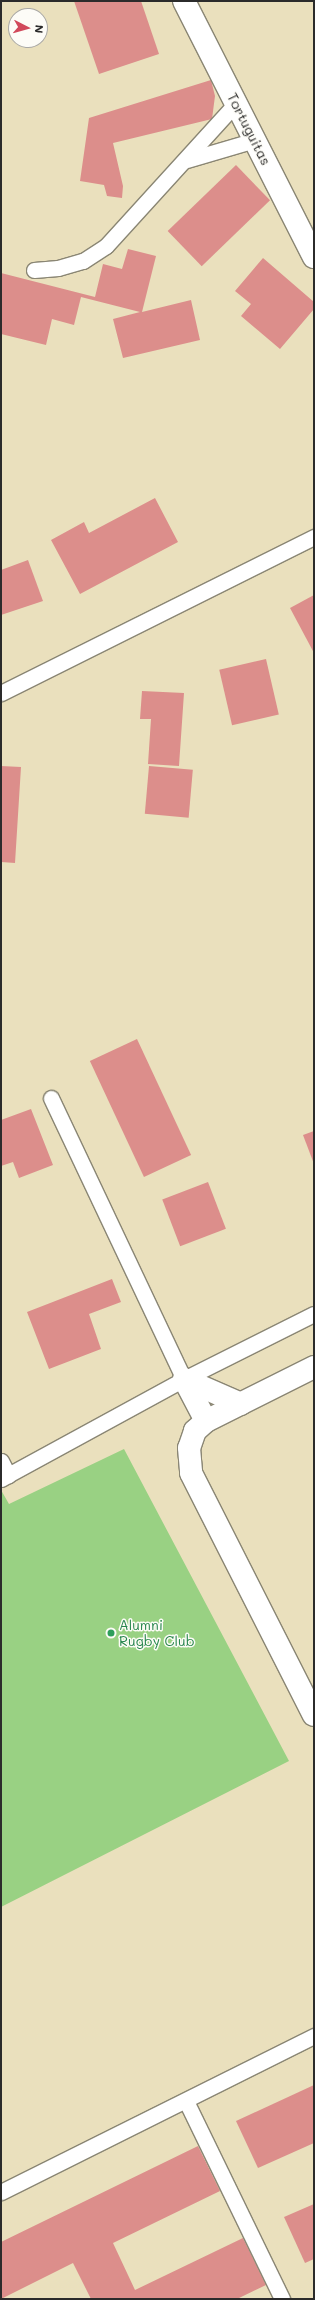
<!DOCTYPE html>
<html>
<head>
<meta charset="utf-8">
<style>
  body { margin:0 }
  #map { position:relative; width:315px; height:2300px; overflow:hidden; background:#eae0bd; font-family:Mali,sans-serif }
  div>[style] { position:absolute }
  .green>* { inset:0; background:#99d183 }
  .building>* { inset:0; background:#dc8e8b; transform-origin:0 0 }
  .roads { filter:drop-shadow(1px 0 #8a8674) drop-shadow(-1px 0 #8a8674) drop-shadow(0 1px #8a8674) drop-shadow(0 -1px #8a8674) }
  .lane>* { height:15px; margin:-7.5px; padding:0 7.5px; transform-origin:7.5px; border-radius:7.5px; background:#fff }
  .street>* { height:22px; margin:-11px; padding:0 11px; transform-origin:11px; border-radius:11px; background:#fff }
  .dots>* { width:11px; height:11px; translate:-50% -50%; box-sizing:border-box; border:2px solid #fdfcf7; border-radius:50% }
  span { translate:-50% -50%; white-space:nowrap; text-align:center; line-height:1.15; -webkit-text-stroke:3px #fdfcf7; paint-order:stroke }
  .street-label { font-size:14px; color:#2b2b2b }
  .leisure-label { font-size:14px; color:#27864d }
  .left { translate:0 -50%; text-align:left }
  .frame { position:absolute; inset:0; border:2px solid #2b2b2b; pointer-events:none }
  .north { position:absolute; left:8px; top:8px; width:40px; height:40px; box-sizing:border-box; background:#fdfcf7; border:1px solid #a9a8a5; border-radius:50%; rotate:96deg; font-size:11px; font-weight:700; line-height:16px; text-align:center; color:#2b2b2b }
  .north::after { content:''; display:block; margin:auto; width:14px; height:18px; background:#d1495b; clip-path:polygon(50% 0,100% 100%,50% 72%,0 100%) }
</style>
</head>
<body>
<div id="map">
  <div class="green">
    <i style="clip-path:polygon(124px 1449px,289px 1761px,1px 1907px,1px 1490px,9px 1504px)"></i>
  </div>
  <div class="building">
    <i style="clip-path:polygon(74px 1px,141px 1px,159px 54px,99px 74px)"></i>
    <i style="clip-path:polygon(211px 80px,215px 96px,212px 119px,113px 143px,123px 186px,122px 198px,107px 196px,104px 185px,80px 181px,89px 118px)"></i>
    <i style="left:236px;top:165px;width:49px;height:95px;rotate:46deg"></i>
    <i style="clip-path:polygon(128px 249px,156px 256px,142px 312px,191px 300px,200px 340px,123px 358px,113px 319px,140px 312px,81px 297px,74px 325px,52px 319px,46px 345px,1px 334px,1px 273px,95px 297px,103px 264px,122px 269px)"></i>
    <i style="clip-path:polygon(263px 258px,314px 302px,314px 309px,280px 349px,241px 316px,251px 304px,235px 291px)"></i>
    <i style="clip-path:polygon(155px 498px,178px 542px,80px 594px,51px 540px,84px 522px,89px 533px)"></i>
    <i style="clip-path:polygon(28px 560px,43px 601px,1px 615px,1px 570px)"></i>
    <i style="clip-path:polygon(314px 595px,314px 653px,290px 608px)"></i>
    <i style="left:266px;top:659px;width:57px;height:48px;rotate:77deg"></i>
    <i style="clip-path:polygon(142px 691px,184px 693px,179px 766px,148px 764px,151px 719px,140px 719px)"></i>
    <i style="clip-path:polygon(1px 766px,21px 767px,15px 863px,1px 862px)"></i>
    <i style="left:149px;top:766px;width:44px;height:48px;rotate:5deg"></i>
    <i style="left:137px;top:1039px;width:128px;height:52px;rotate:65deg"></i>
    <i style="clip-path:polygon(31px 1109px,53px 1165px,19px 1178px,13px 1162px,1px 1166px,1px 1120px)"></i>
    <i style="clip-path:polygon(314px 1131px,314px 1164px,303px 1135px)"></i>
    <i style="left:208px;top:1182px;width:50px;height:49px;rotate:69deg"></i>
    <i style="clip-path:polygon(112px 1279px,121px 1302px,89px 1314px,101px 1349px,49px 1369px,27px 1312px)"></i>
    <i style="clip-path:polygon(314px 2085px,314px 2143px,258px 2168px,236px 2121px)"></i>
    <i style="clip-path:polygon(198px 2146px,220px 2191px,113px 2243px,135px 2290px,243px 2238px,266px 2285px,237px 2299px,91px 2299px,73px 2263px,1px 2299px,1px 2242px)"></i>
    <i style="clip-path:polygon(314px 2204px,314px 2259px,305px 2263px,284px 2217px)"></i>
  </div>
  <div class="roads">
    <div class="lane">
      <i style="left:187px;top:160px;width:71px;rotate:-16.4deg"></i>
      <i style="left:34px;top:270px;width:24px;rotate:-5deg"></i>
      <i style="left:58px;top:268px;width:26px;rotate:-16deg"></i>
      <i style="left:83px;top:261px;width:27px;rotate:-33deg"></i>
      <i style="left:106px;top:246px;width:193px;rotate:-47.7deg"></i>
      <i style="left:1px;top:693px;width:350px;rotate:-26.5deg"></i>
      <i style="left:51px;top:1098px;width:311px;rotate:64.7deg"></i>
      <i style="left:1px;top:1461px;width:16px;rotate:63deg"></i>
      <i style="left:8px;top:1475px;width:8px;rotate:150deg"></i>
      <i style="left:8px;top:1475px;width:200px;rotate:-28.6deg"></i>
      <i style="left:184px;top:1379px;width:145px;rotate:-26.6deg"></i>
      <i style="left:186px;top:2101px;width:220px;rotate:64.1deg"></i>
      <i style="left:1px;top:2192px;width:350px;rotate:-26.5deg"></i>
    </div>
    <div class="street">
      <i style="left:184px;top:1px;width:287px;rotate:63.1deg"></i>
      <i style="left:314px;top:1367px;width:121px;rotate:153.4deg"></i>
      <i style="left:206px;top:1421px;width:15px;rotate:138deg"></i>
      <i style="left:195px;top:1431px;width:18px;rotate:109deg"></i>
      <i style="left:189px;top:1448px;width:25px;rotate:85deg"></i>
      <i style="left:191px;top:1473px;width:271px;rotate:63.1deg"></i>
      <i style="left:206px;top:1421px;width:47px;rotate:-117.6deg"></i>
      <i style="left:184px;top:1379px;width:62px;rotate:23.7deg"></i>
    </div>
  </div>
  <div class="dots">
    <i style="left:111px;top:1633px;background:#2e9e5b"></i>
  </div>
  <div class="street-label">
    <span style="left:249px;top:129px;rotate:63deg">Tortuguitas</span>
  </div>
  <div class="leisure-label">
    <span class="left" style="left:119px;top:1633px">Alumni<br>Rugby Club</span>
  </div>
  <div class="frame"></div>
  <div class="north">N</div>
</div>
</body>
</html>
